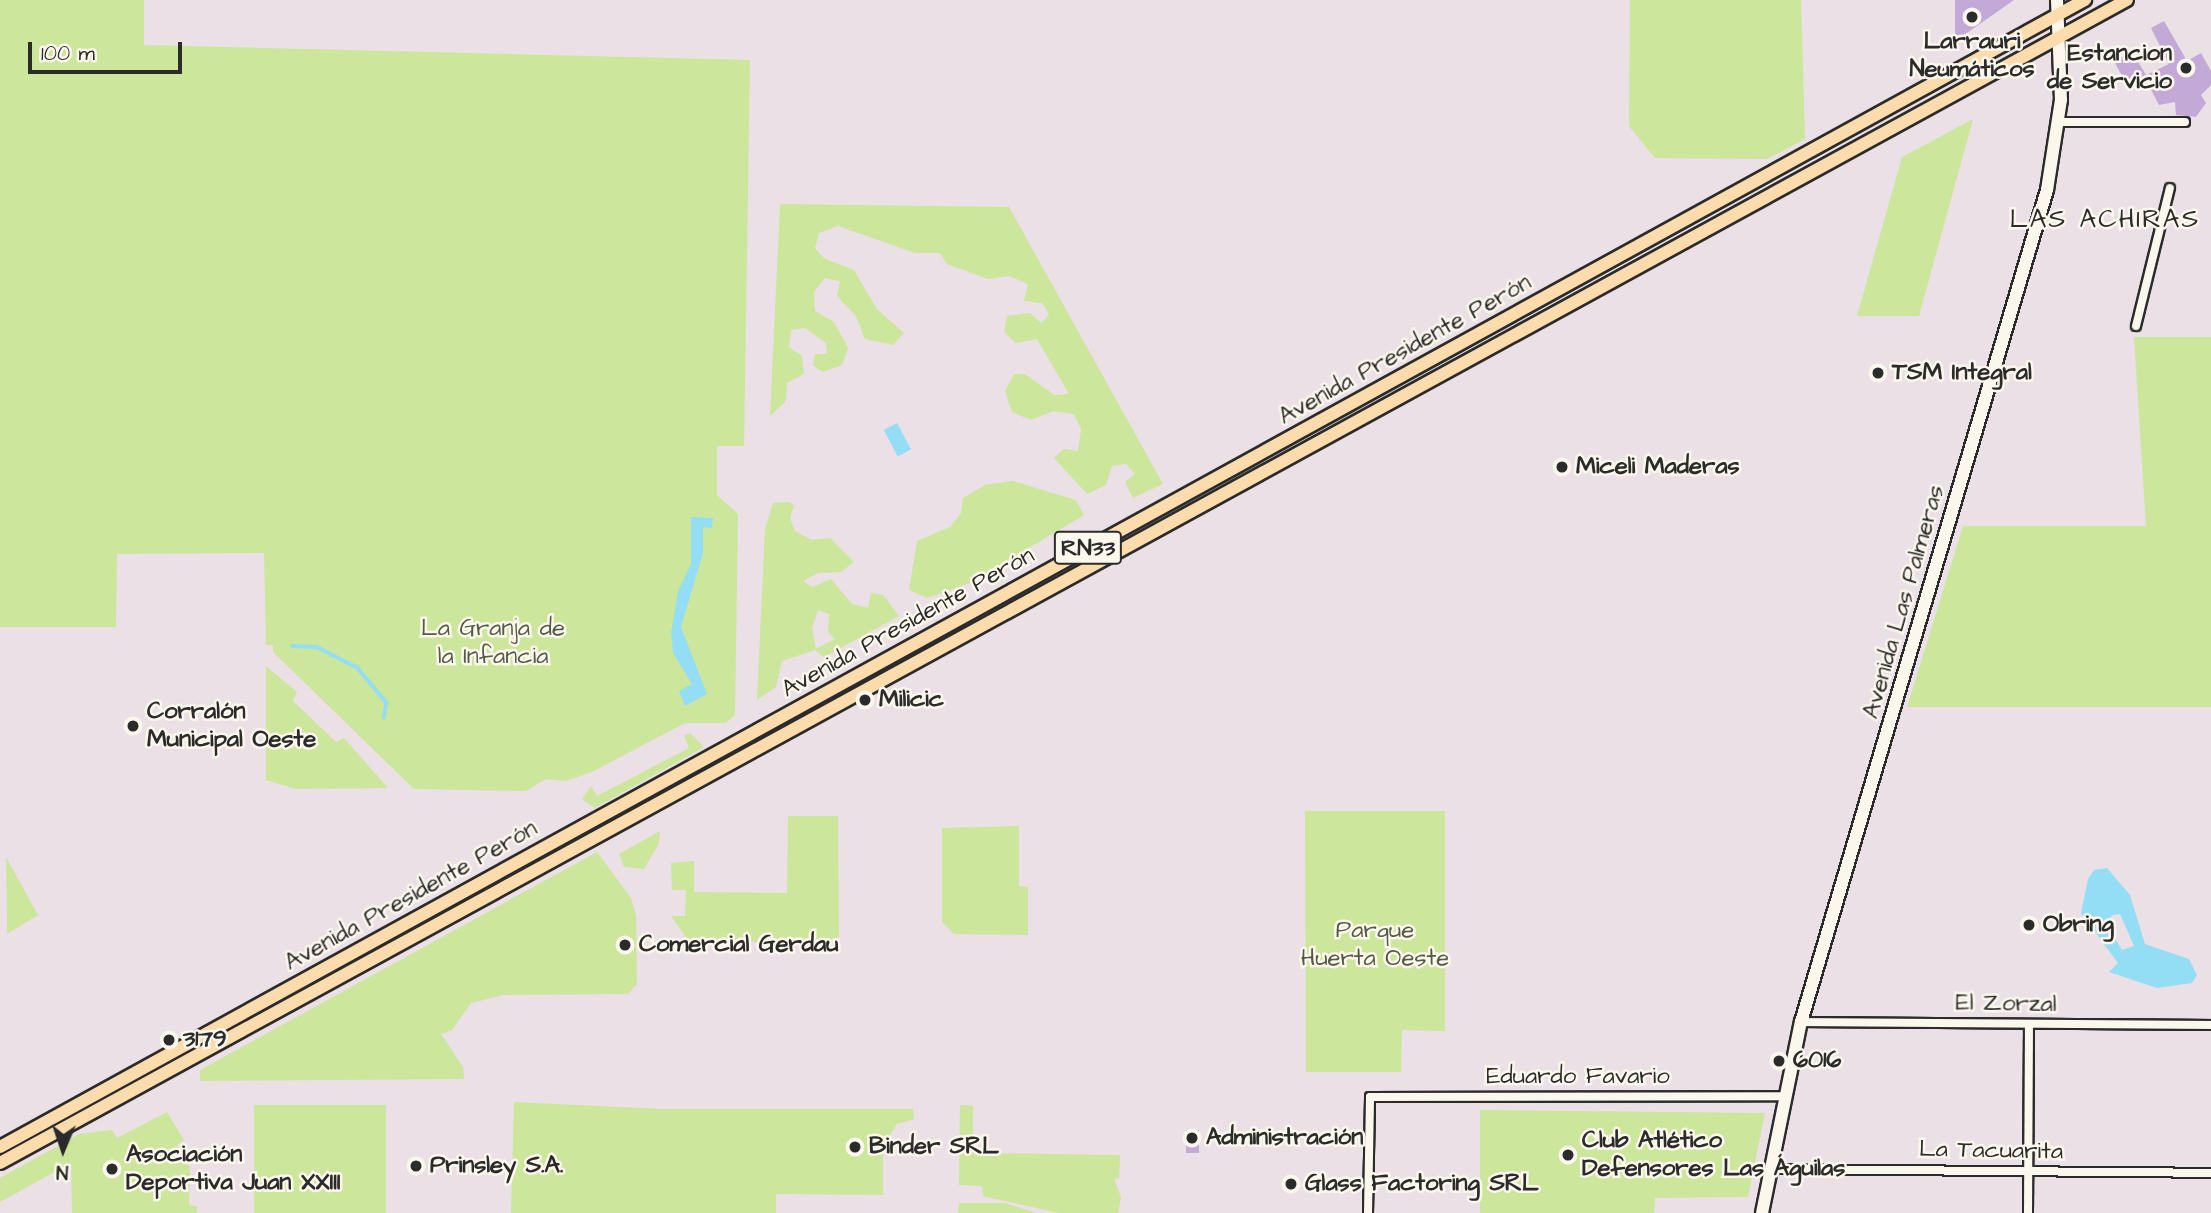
<!DOCTYPE html>
<html>
<head>
<meta charset="utf-8">
<style>
  body { margin:0 }
  #map { position:relative; width:2211px; height:1213px; overflow:hidden; background:#eae0e6; font-family:"Architects Daughter",sans-serif }
  div>[style] { position:absolute }
  .green>* { inset:0; background:#cce69c; transform-origin:0 0 }
  .water>* { inset:0; background:#94def5; transform-origin:0 0 }
  .stream>* { height:3.5px; margin:-1.75px; padding:0 1.75px; transform-origin:1.75px; border-radius:1.75px; background:#94def5 }
  .building>* { inset:0; background:#c3a9d7; transform-origin:0 0 }
  .roads { filter:drop-shadow(2px 0 #2b2b2b) drop-shadow(-2px 0 #2b2b2b) drop-shadow(0 2px #2b2b2b) drop-shadow(0 -2px #2b2b2b) }
  .street>* { height:8px; margin:-4px; padding:0 4px; transform-origin:4px; border-radius:4px; background:#fbf7ec }
  .secondary>* { height:12px; margin:-6px; padding:0 6px; transform-origin:6px; border-radius:6px; background:#fbf7ec }
  .primary>* { height:12px; margin:-6px; padding:0 6px; transform-origin:6px; border-radius:6px; background:#fcdcac }
  .dots>* { width:19px; height:19px; translate:-50% -50%; box-sizing:border-box; border:4px solid #fbf7ec; border-radius:50% }
  span { translate:-50% -50%; white-space:nowrap; text-align:center; line-height:1.15; -webkit-text-stroke:5px #fbf7ec; paint-order:stroke }
  .shield-label span { padding:2px 5px; background:#fbf7ec; border:2px solid; border-radius:5px; -webkit-text-stroke-width:0 }
  .shield-label { font-size:23px; color:#2b2b2b; font-weight:700 }
  .poi-label { font-size:24px; color:#2b2b2b; font-weight:700 }
  .right { translate:-100% -50%; text-align:right }
  .left { translate:0 -50%; text-align:left }
  .street-label { font-size:24px; color:#2b2b2b }
  .park-label { font-size:24px; color:#535a47 }
  .neighbourhood-label { font-size:26px; color:#2b2b2b; letter-spacing:2px }
  .north { position:absolute; left:28px; top:1115px; width:70px; height:70px; -webkit-text-stroke:5px #fbf7ec; paint-order:stroke; rotate:182deg; font-size:19px; font-weight:700; line-height:28px; text-align:center; color:#2b2b2b }
  .north::after { content:''; display:block; margin:auto; width:24px; height:32px; background:#2b2b2b; clip-path:polygon(50% 0,100% 100%,50% 72%,0 100%) }
  .scale { position:absolute; left:28px; top:42px; width:154px; height:32px; box-sizing:border-box; border:4px solid #2b2b2b; border-top:0; padding-left:9px; font-size:21px; line-height:24px; white-space:nowrap; color:#2b2b2b; -webkit-text-stroke:5px #fbf7ec; paint-order:stroke }
</style>
</head>
<body>
<div id="map">
  <div class="green">
    <i style="clip-path:polygon(0 0,144px 0,144px 45px,750px 60px,744px 446px,717px 446px,717px 495px,738px 514px,735px 715px,726px 723px,685px 723px,592px 772px,566px 781px,546px 779px,526px 791px,414px 789px,273px 652px,273px 645px,266px 645px,264px 553px,117px 554px,116px 627px,0 627px)"></i>
    <i style="clip-path:polygon(1630px 0,1801px 0,1805px 139px,1767px 159px,1655px 158px,1629px 126px)"></i>
    <i style="clip-path:polygon(1973px 119px,1919px 316px,1857px 316px,1902px 157px)"></i>
    <i style="clip-path:polygon(780px 204px,1009px 207px,1163px 484px,1133px 498px,1125px 482px,1135px 474px,1126px 464px,1112px 466px,1106px 485px,1087px 494px,1054px 458px,1064px 449px,1078px 451px,1081px 429px,1074px 414px,1053px 411px,1031px 420px,1012px 412px,1005px 391px,1014px 374px,1025px 374px,1054px 395px,1069px 394px,1037px 339px,1016px 343px,1004px 332px,1007px 316px,1030px 313px,1041px 323px,1049px 315px,1042px 303px,1024px 301px,1028px 284px,1009px 276px,988px 279px,947px 264px,940px 253px,915px 253px,838px 226px,819px 233px,815px 248px,825px 259px,854px 270px,877px 309px,904px 333px,893px 345px,865px 339px,856px 316px,837px 296px,840px 281px,825px 278px,814px 292px,815px 311px,834px 322px,848px 348px,842px 365px,823px 372px,813px 366px,815px 354px,827px 354px,826px 343px,805px 328px,791px 330px,789px 347px,802px 356px,804px 374px,787px 383px,786px 401px,770px 416px)"></i>
    <i style="clip-path:polygon(2134px 337px,2211px 337px,2211px 707px,1907px 707px,1963px 526px,2146px 526px)"></i>
    <i style="clip-path:polygon(1013px 481px,1076px 500px,1084px 515px,970px 583px,927px 598px,909px 590px,917px 541px,950px 527px,961px 513px,963px 498px,985px 485px)"></i>
    <i style="clip-path:polygon(evenodd,789px 502px,794px 506px,790px 518px,795px 531px,812px 540px,830px 538px,854px 562px,841px 572px,818px 573px,803px 581px,812px 587px,831px 579px,852px 604px,868px 608px,871px 593px,883px 595px,899px 616px,824px 657px,815px 650px,782px 661px,776px 687px,757px 700px,765px 529px,773px 503px,789px 502px,818px 610px,829px 614px,828px 632px,835px 639px,816px 649px,812px 628px,818px 610px)"></i>
    <i style="clip-path:polygon(266px 666px,297px 692px,293px 701px,336px 742px,344px 738px,388px 788px,296px 789px,266px 780px)"></i>
    <i style="clip-path:polygon(690px 733px,704px 747px,595px 808px,582px 799px,591px 786px,597px 796px,689px 748px,684px 736px)"></i>
    <i style="clip-path:polygon(1305px 811px,1445px 811px,1445px 1031px,1402px 1030px,1401px 1072px,1306px 1072px)"></i>
    <i style="clip-path:polygon(788px 816px,838px 816px,839px 937px,823px 943px,689px 941px,671px 916px,685px 916px,686px 890px,672px 890px,671px 863px,694px 861px,694px 892px,787px 893px)"></i>
    <i style="clip-path:polygon(1019px 826px,1019px 886px,1028px 887px,1028px 935px,954px 934px,942px 922px,942px 828px)"></i>
    <i style="clip-path:polygon(660px 831px,659px 843px,644px 869px,624px 867px,619px 854px)"></i>
    <i style="clip-path:polygon(597px 852px,631px 898px,636px 915px,637px 984px,628px 994px,503px 995px,471px 1003px,452px 1030px,441px 1034px,463px 1067px,464px 1079px,200px 1081px,200px 1070px)"></i>
    <i style="clip-path:polygon(6px 857px,38px 915px,7px 934px,7px 913px)"></i>
    <i style="clip-path:polygon(514px 1102px,662px 1109px,913px 1109px,914px 1119px,897px 1124px,883px 1146px,883px 1195px,776px 1194px,776px 1213px,511px 1213px)"></i>
    <i style="left:254px;top:1105px;width:132px;height:108px"></i>
    <i style="clip-path:polygon(960px 1105px,973px 1106px,973px 1153px,1120px 1155px,1119px 1178px,1114px 1179px,1121px 1197px,1118px 1213px,1059px 1213px,983px 1196px,982px 1186px,959px 1185px)"></i>
    <i style="clip-path:polygon(1480px 1110px,1576px 1111px,1765px 1113px,1748px 1197px,1655px 1198px,1654px 1213px,1480px 1213px)"></i>
    <i style="clip-path:polygon(167px 1112px,184px 1140px,177px 1145px,190px 1168px,189px 1205px,197px 1206px,197px 1213px,72px 1213px,71px 1163px,0 1202px,0 1178px,79px 1134px,112px 1130px,117px 1138px)"></i>
    <i style="clip-path:polygon(959px 1203px,1005px 1203px,1036px 1213px,958px 1213px)"></i>
  </div>
  <div class="water">
    <i style="left:897px;top:423px;width:30px;height:15px;rotate:62deg"></i>
    <i style="clip-path:polygon(691px 517px,713px 518px,712px 528px,703px 527px,703px 553px,681px 627px,707px 694px,685px 706px,679px 691px,692px 684px,673px 653px,671px 633px,678px 591px,691px 564px)"></i>
    <i style="clip-path:polygon(evenodd,2107px 868px,2130px 895px,2145px 944px,2189px 959px,2197px 975px,2192px 983px,2157px 988px,2109px 972px,2118px 963px,2081px 913px,2088px 879px,2094px 870px,2107px 868px,2120px 914px,2134px 946px,2122px 950px,2107px 925px,2112px 915px,2120px 914px)"></i>
  </div>
  <div class="stream">
    <i style="left:292px;top:646px;width:25px;rotate:2deg"></i>
    <i style="left:317px;top:647px;width:46px;rotate:27.1deg"></i>
    <i style="left:358px;top:668px;width:45px;rotate:50.4deg"></i>
    <i style="left:387px;top:703px;width:15px;rotate:101deg"></i>
  </div>
  <div class="building">
    <i style="clip-path:polygon(1955px 0,2014px 0,1964px 35px,1955px 35px)"></i>
    <i style="clip-path:polygon(2164px 21px,2187px 61px,2201px 53px,2211px 71px,2211px 85px,2201px 95px,2206px 103px,2196px 117px,2176px 115px,2175px 102px,2159px 105px,2147px 82px,2129px 89px,2114px 61px,2132px 52px,2146px 75px,2169px 64px,2151px 28px)"></i>
    <i style="left:1186px;top:1130px;width:13px;height:23px"></i>
  </div>
  <div class="roads">
    <div class="street">
      <i style="left:2059px;top:122px;width:126px"></i>
      <i style="left:2136px;top:326px;width:142px;rotate:-76.2deg"></i>
      <i style="left:1801px;top:1022px;width:410px;rotate:0.4deg"></i>
      <i style="left:1771px;top:1169px;width:440px;rotate:0.5deg"></i>
      <i style="left:1368px;top:1213px;width:116px;rotate:-89deg"></i>
      <i style="left:1370px;top:1097px;width:416px;rotate:-0.1deg"></i>
      <i style="left:2028px;top:1213px;width:189px;rotate:-89.7deg"></i>
    </div>
    <div class="secondary">
      <i style="left:1762px;top:1213px;width:195px;rotate:-78.5deg"></i>
      <i style="left:1801px;top:1022px;width:868px;rotate:-73.53deg"></i>
      <i style="left:2047px;top:190px;width:91px;rotate:-81.2deg"></i>
      <i style="left:2061px;top:100px;width:100px;rotate:-92.3deg"></i>
    </div>
    <div class="primary">
      <i style="left:0;top:1147px;width:2380px;rotate:-28.82deg"></i>
      <i style="left:0;top:1163px;width:2424px;rotate:-28.67deg"></i>
    </div>
  </div>
  <div class="dots">
    <i style="left:1972px;top:17px;background:#2b2b2b"></i>
    <i style="left:2186px;top:68px;background:#2b2b2b"></i>
    <i style="left:1878px;top:373px;background:#2b2b2b"></i>
    <i style="left:1562px;top:467px;background:#2b2b2b"></i>
    <i style="left:865px;top:700px;background:#2b2b2b"></i>
    <i style="left:133px;top:726px;background:#2b2b2b"></i>
    <i style="left:2029px;top:925px;background:#2b2b2b"></i>
    <i style="left:625px;top:945px;background:#2b2b2b"></i>
    <i style="left:169px;top:1040px;background:#2b2b2b"></i>
    <i style="left:1779px;top:1061px;background:#2b2b2b"></i>
    <i style="left:1192px;top:1138px;background:#2b2b2b"></i>
    <i style="left:855px;top:1147px;background:#2b2b2b"></i>
    <i style="left:1568px;top:1155px;background:#2b2b2b"></i>
    <i style="left:416px;top:1166px;background:#2b2b2b"></i>
    <i style="left:112px;top:1169px;background:#2b2b2b"></i>
    <i style="left:1291px;top:1184px;background:#2b2b2b"></i>
  </div>
  <div class="shield-label">
    <span style="left:1088px;top:548px">RN33</span>
  </div>
  <div class="poi-label">
    <span style="left:1972px;top:56px">Larrauri<br>Neumáticos</span>
    <span class="right" style="left:2172px;top:68px">Estancion<br>de Servicio</span>
    <span class="left" style="left:1892px;top:373px">TSM Integral</span>
    <span class="left" style="left:1576px;top:467px">Miceli Maderas</span>
    <span class="left" style="left:879px;top:700px">Milicic</span>
    <span class="left" style="left:147px;top:726px">Corralón<br>Municipal Oeste</span>
    <span class="left" style="left:2043px;top:925px">Obring</span>
    <span class="left" style="left:639px;top:945px">Comercial Gerdau</span>
    <span class="left" style="left:183px;top:1040px">3179</span>
    <span class="left" style="left:1793px;top:1061px">6016</span>
    <span class="left" style="left:1206px;top:1138px">Administración</span>
    <span class="left" style="left:1582px;top:1155px">Club Atlético<br>Defensores Las Águilas</span>
    <span class="left" style="left:869px;top:1147px">Binder SRL</span>
    <span class="left" style="left:126px;top:1169px">Asociación<br>Deportiva Juan XXIII</span>
    <span class="left" style="left:430px;top:1166px">Prinsley S.A.</span>
    <span class="left" style="left:1305px;top:1184px">Glass Factoring SRL</span>
  </div>
  <div class="street-label">
    <span style="left:1405px;top:350px;rotate:-29deg">Avenida Presidente Perón</span>
    <span style="left:1904px;top:602px;rotate:-74deg">Avenida Las Palmeras</span>
    <span style="left:908px;top:623px;rotate:-29deg">Avenida Presidente Perón</span>
    <span style="left:411px;top:896px;rotate:-29deg">Avenida Presidente Perón</span>
    <span style="left:2006px;top:1004px;rotate:1deg">El Zorzal</span>
    <span style="left:1578px;top:1077px">Eduardo Favario</span>
    <span style="left:1991px;top:1151px;rotate:1deg">La Tacuarita</span>
  </div>
  <div class="park-label">
    <span style="left:493px;top:643px">La Granja de<br>la Infancia</span>
    <span style="left:1375px;top:945px">Parque<br>Huerta Oeste</span>
  </div>
  <div class="neighbourhood-label">
    <span style="left:2105px;top:220px">LAS ACHIRAS</span>
  </div>
  <div class="north">N</div>
  <div class="scale">100 m</div>
</div>
</body>
</html>
